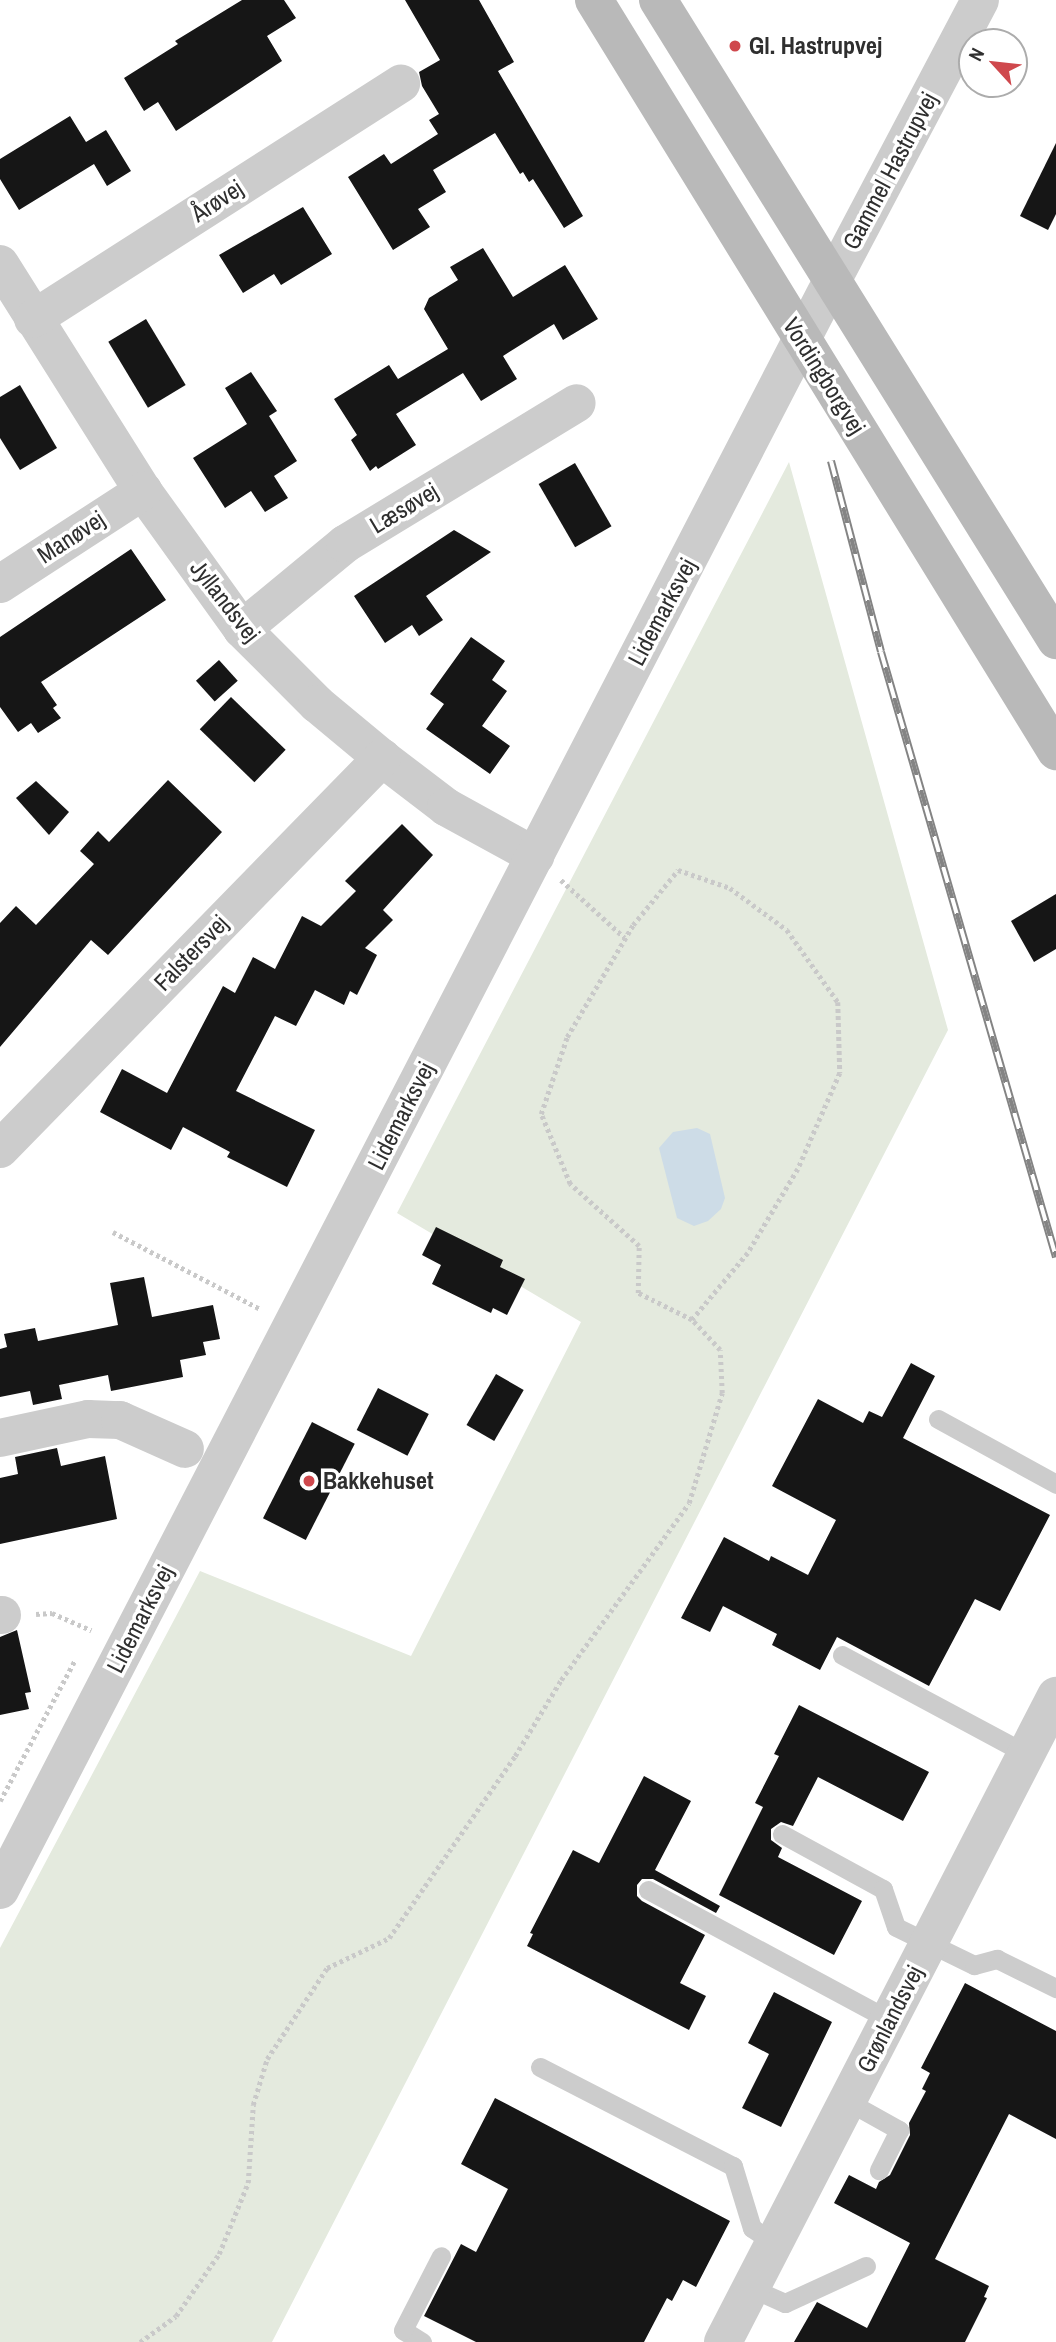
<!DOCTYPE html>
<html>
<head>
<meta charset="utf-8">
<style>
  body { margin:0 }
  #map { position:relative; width:1056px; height:2342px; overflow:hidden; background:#fff; font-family:"Archivo Narrow",sans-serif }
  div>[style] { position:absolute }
  .green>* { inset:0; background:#e4eade }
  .water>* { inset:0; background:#cddce7 }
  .building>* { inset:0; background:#161616; transform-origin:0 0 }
  .path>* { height:4.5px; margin-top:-2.25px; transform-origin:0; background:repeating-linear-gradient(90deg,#c9c9c9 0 3.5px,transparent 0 7px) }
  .service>* { height:19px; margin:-9.5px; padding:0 9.5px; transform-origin:9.5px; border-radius:9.5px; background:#ccc }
  .minor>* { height:38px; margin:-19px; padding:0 19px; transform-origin:19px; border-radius:19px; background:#ccc }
  .tertiary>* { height:38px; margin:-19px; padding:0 19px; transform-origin:19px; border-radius:19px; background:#ccc }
  .secondary>* { height:38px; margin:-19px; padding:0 19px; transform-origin:19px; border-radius:19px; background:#b9b9b9 }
  .rail>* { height:8px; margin-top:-4px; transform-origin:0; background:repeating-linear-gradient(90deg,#fff 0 16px,#848484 0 32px); box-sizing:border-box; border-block:2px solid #848484 }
  .dots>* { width:19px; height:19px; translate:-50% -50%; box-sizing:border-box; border:4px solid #fff; border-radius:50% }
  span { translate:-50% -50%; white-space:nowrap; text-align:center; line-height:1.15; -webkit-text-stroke:7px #fff; paint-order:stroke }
  .poi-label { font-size:24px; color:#2f2f2f; font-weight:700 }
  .left { translate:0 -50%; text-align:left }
  .street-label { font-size:24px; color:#2f2f2f }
  .north { position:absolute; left:958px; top:28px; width:70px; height:70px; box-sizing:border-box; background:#fff; border:2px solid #acacac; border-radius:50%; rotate:297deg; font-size:19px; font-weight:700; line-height:28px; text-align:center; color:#2f2f2f }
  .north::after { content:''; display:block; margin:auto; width:24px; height:32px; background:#cf484d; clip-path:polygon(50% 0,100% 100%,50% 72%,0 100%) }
</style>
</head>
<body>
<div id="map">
  <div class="green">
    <i style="clip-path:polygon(789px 462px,948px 1030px,272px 2342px,0 2342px,0 1948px,200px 1571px,411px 1656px,581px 1322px,397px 1213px)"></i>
  </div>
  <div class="water">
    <i style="clip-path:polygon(697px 1128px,710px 1134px,725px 1198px,721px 1209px,708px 1221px,694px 1226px,677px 1218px,659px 1148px,673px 1132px)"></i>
  </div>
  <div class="building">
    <i style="clip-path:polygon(242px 0,284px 0,296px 18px,267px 36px,282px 61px,176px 131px,158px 102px,144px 111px,124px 78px,178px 44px,175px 41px)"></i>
    <i style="clip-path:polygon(405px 0,479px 0,514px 62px,498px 71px,583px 216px,564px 228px,533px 179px,529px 182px,523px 172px,520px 174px,495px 133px,433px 170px,446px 192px,418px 209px,430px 227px,393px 250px,348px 177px,384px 154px,391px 164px,438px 134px,429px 120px,439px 114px,422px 86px,419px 72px,440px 60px)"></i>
    <i style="clip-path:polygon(70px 116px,86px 142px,106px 130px,131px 171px,107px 186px,94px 164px,19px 210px,0 179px,0 159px)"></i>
    <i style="clip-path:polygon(1056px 143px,1056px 214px,1048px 230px,1020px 216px)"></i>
    <i style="clip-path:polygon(303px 207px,332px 254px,281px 285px,274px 274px,243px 293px,219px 255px)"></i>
    <i style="clip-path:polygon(483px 248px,513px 297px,565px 265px,598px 319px,563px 340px,554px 324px,503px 356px,517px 379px,481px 401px,463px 373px,396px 414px,416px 445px,378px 469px,376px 466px,370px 471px,351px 440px,357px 435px,334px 399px,389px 365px,398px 379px,448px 349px,424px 309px,429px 298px,458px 280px,450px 267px)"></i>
    <i style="left:146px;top:319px;width:77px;height:44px;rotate:59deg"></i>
    <i style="clip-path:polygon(251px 372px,277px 411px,269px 416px,297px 461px,274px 476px,288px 498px,265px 512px,251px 491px,225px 508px,193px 458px,247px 424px,225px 388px)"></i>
    <i style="clip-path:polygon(20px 385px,57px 448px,20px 470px,0 438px,0 397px)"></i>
    <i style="left:575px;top:463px;width:73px;height:42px;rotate:60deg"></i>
    <i style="clip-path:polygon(454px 530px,491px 552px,426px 596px,443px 620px,419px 636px,412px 625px,385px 643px,354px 596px)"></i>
    <i style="clip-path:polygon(131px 549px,166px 600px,41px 682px,57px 705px,53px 708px,61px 718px,38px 733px,31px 723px,18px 732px,0 707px,0 637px)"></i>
    <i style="clip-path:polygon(471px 637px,505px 661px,492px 680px,507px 691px,482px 726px,510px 746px,490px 774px,426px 729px,444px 704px,430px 694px)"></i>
    <i style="left:219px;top:660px;width:28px;height:31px;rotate:48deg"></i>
    <i style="left:231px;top:697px;width:76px;height:45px;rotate:44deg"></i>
    <i style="clip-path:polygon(168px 780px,222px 832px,108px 955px,91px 940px,0 1047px,0 923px,16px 906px,36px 925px,94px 864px,80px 851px,98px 831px,109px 842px)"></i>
    <i style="clip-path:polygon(36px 781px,69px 812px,49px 835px,16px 798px)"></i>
    <i style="clip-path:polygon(402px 824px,433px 855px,383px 910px,393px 920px,365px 948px,377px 955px,357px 995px,350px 991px,344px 1005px,315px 990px,296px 1026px,275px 1016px,236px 1091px,315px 1130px,287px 1187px,227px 1157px,230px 1152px,183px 1127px,171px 1150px,100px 1112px,122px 1069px,167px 1093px,223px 986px,235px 993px,253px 957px,275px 969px,302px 916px,321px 926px,356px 891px,345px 881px)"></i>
    <i style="clip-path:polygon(1056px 894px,1056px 949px,1034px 962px,1011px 921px)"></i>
    <i style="clip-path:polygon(436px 1227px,503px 1260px,500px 1267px,525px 1279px,507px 1315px,493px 1308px,491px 1313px,432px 1284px,441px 1265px,422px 1255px)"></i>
    <i style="clip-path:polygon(144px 1277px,152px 1317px,213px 1305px,220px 1339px,203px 1342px,206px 1355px,180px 1360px,183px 1377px,111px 1391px,108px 1375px,59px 1385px,62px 1399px,33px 1405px,30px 1391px,0 1397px,0 1349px,7px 1347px,4px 1334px,35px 1328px,38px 1341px,118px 1325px,110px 1283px)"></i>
    <i style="clip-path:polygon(911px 1363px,935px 1376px,903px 1438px,1050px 1515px,1000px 1611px,975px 1599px,929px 1686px,837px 1637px,820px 1670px,772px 1645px,777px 1634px,723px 1606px,710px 1632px,681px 1618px,724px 1537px,769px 1561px,771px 1556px,808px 1575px,836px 1520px,772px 1486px,818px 1399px,863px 1423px,869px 1411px,882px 1417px)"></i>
    <i style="left:496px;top:1374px;width:32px;height:59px;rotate:30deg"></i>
    <i style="left:378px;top:1388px;width:57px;height:47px;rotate:27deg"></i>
    <i style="left:312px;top:1422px;width:48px;height:108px;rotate:27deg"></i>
    <i style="clip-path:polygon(57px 1448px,61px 1466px,105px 1456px,117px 1519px,0 1544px,0 1478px,18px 1474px,15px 1457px)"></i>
    <i style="clip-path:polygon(17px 1630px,31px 1692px,25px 1693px,29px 1709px,0 1715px,0 1637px)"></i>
    <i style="clip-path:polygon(799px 1705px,929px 1772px,903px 1821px,818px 1777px,793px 1826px,781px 1822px,771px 1829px,771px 1840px,782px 1848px,778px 1857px,862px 1901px,834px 1955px,719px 1895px,763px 1807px,755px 1803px,779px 1756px,774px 1754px)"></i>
    <i style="clip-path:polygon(644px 1776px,691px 1801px,655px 1870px,720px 1906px,716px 1913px,653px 1879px,642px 1879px,637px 1885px,637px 1896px,642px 1901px,705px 1935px,680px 1983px,706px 1996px,689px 2030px,527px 1946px,533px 1934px,530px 1933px,573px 1850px,599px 1863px)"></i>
    <i style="clip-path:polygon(965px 1983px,1056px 2031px,1056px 2139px,1009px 2114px,935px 2259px,989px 2286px,984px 2297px,987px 2298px,965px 2342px,794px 2342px,817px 2302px,867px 2328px,910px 2243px,834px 2203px,849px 2175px,876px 2189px,879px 2182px,890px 2175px,910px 2135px,909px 2123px,926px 2091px,922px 2089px,930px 2073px,921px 2068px)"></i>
    <i style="clip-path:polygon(774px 1992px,832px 2022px,781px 2127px,742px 2108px,769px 2054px,748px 2043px)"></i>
    <i style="clip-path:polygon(495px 2098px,730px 2221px,696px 2287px,683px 2280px,672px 2301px,667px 2298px,644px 2342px,476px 2342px,424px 2316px,461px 2244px,476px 2252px,508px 2189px,461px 2164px)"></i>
  </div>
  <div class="path">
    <i style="left:561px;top:880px;width:86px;rotate:42.2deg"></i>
    <i style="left:113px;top:1232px;width:166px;rotate:27.6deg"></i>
    <i style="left:36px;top:1614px;width:16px;rotate:-4deg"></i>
    <i style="left:52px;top:1613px;width:43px;rotate:23.6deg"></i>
    <i style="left:0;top:1801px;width:160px;rotate:-62deg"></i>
    <i style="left:140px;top:2342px;width:44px;rotate:-35.8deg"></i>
    <i style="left:176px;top:2316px;width:75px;rotate:-55.3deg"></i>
    <i style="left:219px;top:2254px;width:77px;rotate:-67.8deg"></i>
    <i style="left:248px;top:2183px;width:78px;rotate:-86.3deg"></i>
    <i style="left:253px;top:2105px;width:48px;rotate:-73.1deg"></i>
    <i style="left:267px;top:2059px;width:109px;rotate:-56.6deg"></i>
    <i style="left:327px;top:1968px;width:69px;rotate:-25.8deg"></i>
    <i style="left:389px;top:1938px;width:221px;rotate:-55.3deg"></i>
    <i style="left:515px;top:1756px;width:89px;rotate:-58.8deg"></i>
    <i style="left:561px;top:1680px;width:218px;rotate:-54.1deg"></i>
    <i style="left:689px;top:1503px;width:115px;rotate:-73.3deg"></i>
    <i style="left:722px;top:1393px;width:43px;rotate:-92.7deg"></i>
    <i style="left:720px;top:1350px;width:41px;rotate:-133deg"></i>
    <i style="left:692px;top:1320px;width:60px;rotate:-153.4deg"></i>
    <i style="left:638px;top:1293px;width:47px;rotate:-88.8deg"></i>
    <i style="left:639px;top:1246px;width:93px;rotate:-138.1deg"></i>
    <i style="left:570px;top:1184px;width:76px;rotate:-112.5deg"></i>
    <i style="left:541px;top:1114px;width:81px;rotate:-71.3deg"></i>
    <i style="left:567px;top:1037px;width:130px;rotate:-59.5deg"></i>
    <i style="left:633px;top:925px;width:71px;rotate:-50.7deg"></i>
    <i style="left:678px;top:870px;width:55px;rotate:19.1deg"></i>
    <i style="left:730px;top:888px;width:71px;rotate:36.4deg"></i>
    <i style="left:787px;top:930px;width:88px;rotate:54.7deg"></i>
    <i style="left:838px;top:1002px;width:71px;rotate:88.4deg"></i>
    <i style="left:840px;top:1073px;width:105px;rotate:113.6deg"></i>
    <i style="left:798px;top:1169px;width:98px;rotate:120.8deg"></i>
    <i style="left:748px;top:1253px;width:87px;rotate:129.9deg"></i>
  </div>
  <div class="service">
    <i style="left:938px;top:1419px;width:135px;rotate:28.8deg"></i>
    <i style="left:842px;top:1655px;width:210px;rotate:28.2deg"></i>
    <i style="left:782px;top:1834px;width:115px;rotate:28.6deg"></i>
    <i style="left:883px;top:1889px;width:40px;rotate:71.1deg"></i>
    <i style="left:896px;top:1927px;width:87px;rotate:26deg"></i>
    <i style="left:974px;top:1965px;width:24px;rotate:-15deg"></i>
    <i style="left:997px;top:1959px;width:66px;rotate:26.2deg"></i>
    <i style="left:648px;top:1890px;width:274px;rotate:28.3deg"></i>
    <i style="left:540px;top:2067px;width:217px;rotate:27.2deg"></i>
    <i style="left:733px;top:2166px;width:65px;rotate:73deg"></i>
    <i style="left:752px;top:2228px;width:27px;rotate:34deg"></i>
    <i style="left:847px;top:2101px;width:60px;rotate:29.1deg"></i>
    <i style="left:899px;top:2130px;width:45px;rotate:116.6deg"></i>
    <i style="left:751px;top:2288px;width:37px;rotate:24deg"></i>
    <i style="left:785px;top:2303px;width:89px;rotate:-24.6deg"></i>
    <i style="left:422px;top:2342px;width:22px;rotate:-148deg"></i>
    <i style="left:403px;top:2330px;width:83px;rotate:-62.8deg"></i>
  </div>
  <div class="minor">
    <i style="left:0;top:264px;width:268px;rotate:57.8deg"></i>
    <i style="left:143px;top:491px;width:170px;rotate:54.3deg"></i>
    <i style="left:242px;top:629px;width:106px;rotate:45deg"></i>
    <i style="left:317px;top:704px;width:85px;rotate:39.7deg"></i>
    <i style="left:382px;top:758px;width:81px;rotate:37.4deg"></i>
    <i style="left:446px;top:807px;width:102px;rotate:28.8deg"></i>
    <i style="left:833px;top:279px;width:315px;rotate:-62.2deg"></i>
    <i style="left:33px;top:319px;width:437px;rotate:-32.6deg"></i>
    <i style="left:0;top:584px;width:171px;rotate:-33deg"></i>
    <i style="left:242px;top:629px;width:134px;rotate:-39.5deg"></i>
    <i style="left:345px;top:544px;width:271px;rotate:-31.3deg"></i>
    <i style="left:0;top:1149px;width:547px;rotate:-45.67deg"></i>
    <i style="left:0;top:1438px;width:90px;rotate:-12.2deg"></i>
    <i style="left:88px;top:1419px;width:32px;rotate:2deg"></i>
    <i style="left:120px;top:1420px;width:71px;rotate:24deg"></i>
    <i style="left:0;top:1615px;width:2px"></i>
    <i style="left:723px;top:2342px;width:727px;rotate:-62.73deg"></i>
  </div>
  <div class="tertiary">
    <i style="left:0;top:1890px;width:1814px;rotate:-62.66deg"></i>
  </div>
  <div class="secondary">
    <i style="left:594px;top:0;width:882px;rotate:58.4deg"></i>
    <i style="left:658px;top:0;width:754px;rotate:58.12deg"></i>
  </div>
  <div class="rail">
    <i style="left:831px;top:461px;width:197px;rotate:75.3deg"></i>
    <i style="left:881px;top:652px;width:630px;rotate:73.87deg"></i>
  </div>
  <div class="dots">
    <i style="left:735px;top:46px;background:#cf484d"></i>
    <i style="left:309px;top:1481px;background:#cf484d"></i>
  </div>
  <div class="poi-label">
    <span class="left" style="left:749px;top:46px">Gl. Hastrupvej</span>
    <span class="left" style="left:323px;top:1481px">Bakkehuset</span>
  </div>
  <div class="street-label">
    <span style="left:890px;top:171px;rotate:-62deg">Gammel Hastrupvej</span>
    <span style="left:217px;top:201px;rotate:-33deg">Årøvej</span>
    <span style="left:824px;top:376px;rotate:58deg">Vordingborgvej</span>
    <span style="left:404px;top:508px;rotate:-31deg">Læsøvej</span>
    <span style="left:71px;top:537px;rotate:-33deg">Manøvej</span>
    <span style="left:225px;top:601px;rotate:52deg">Jyllandsvej</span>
    <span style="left:662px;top:612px;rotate:-62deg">Lidemarksvej</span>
    <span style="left:191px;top:953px;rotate:-46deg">Falstersvej</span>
    <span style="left:401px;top:1116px;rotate:-63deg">Lidemarksvej</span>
    <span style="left:140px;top:1619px;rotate:-63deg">Lidemarksvej</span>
    <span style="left:890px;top:2019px;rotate:-63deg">Grønlandsvej</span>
  </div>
  <div class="north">N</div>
</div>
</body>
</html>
